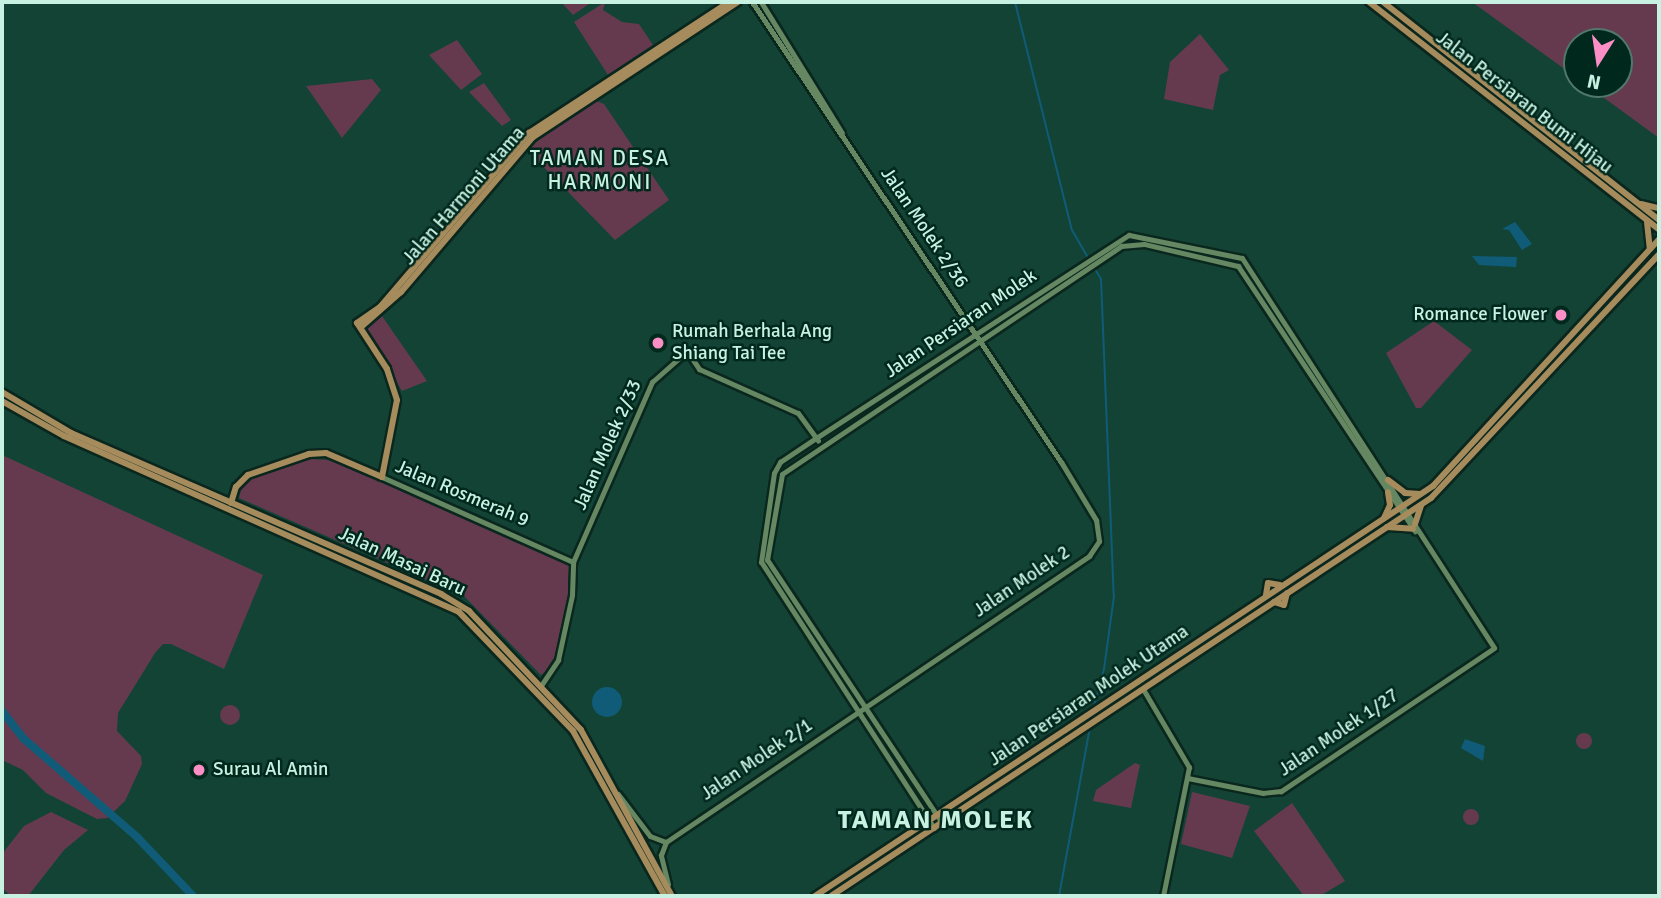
<!DOCTYPE html>
<html>
<head>
<meta charset="utf-8">
<style>
  body { margin:0 }
  #map { position:relative; width:1661px; height:898px; overflow:hidden; background:#134335; font-family:Signika,sans-serif }
  div>[style] { position:absolute }
  .green>* { inset:0; background:#653a4f }
  .round { border-radius:50% }
  .water>* { inset:0; background:#105c78 }
  .stream>* { height:2px; margin:-1px; padding:0 1px; transform-origin:1px; border-radius:1px; background:#105c78 }
  .river>* { height:8px; margin:-4px; padding:0 4px; transform-origin:4px; border-radius:4px; background:#105c78 }
  .roads { filter:drop-shadow(2px 0 #0a271e) drop-shadow(-2px 0 #0a271e) drop-shadow(0 2px #0a271e) drop-shadow(0 -2px #0a271e) }
  .secondary>* { height:5px; margin:-2.5px; padding:0 2.5px; transform-origin:2.5px; border-radius:2.5px; background:#658761 }
  .primary>* { height:6px; margin:-3px; padding:0 3px; transform-origin:3px; border-radius:3px; background:#a68c5c }
  .dots>* { width:19px; height:19px; translate:-50% -50%; box-sizing:border-box; border:4px solid #01281d; border-radius:50% }
  span { translate:-50% -50%; white-space:nowrap; text-align:center; line-height:1.15; -webkit-text-stroke:5px #01281d; paint-order:stroke }
  .street-label { font-size:19px; color:#c7f1e1 }
  .poi-label { font-size:19px; color:#c7f1e1 }
  .right { translate:-100% -50%; text-align:right }
  .left { translate:0 -50%; text-align:left }
  .neighbourhood-label { font-size:21px; color:#c7f1e1; letter-spacing:2px }
  .district-label { font-size:26px; color:#c7f1e1; font-weight:700; letter-spacing:2px }
  .frame { position:absolute; inset:0; border:4px solid #c7f1e1; pointer-events:none }
  .north { position:absolute; left:1563px; top:28px; width:70px; height:70px; box-sizing:border-box; background:#01281d; border:2px solid #50786b; border-radius:50%; rotate:192deg; font-size:19px; font-weight:700; line-height:28px; text-align:center; color:#c7f1e1 }
  .north::after { content:''; display:block; margin:auto; width:24px; height:32px; background:#fb8fc5; clip-path:polygon(50% 0,100% 100%,50% 72%,0 100%) }
</style>
</head>
<body>
<div id="map">
  <div class="green">
    <i style="clip-path:polygon(561px 2px,592px 2px,573px 15px)"></i>
    <i style="clip-path:polygon(605px 2px,603px 10px,622px 22px,639px 24px,653px 45px,608px 75px,574px 22px)"></i>
    <i style="clip-path:polygon(1472px 2px,1659px 2px,1659px 138px,1585px 84px,1619px 84px,1619px 42px,1577px 42px,1577px 78px)"></i>
    <i style="clip-path:polygon(1200px 34px,1229px 70px,1220px 75px,1213px 110px,1164px 99px,1170px 62px)"></i>
    <i style="clip-path:polygon(457px 40px,482px 74px,461px 90px,429px 55px)"></i>
    <i style="clip-path:polygon(372px 79px,381px 90px,342px 138px,306px 86px)"></i>
    <i style="clip-path:polygon(484px 83px,511px 120px,502px 126px,469px 92px)"></i>
    <i style="clip-path:polygon(594px 100px,604px 104px,669px 200px,615px 240px,530px 153px,532px 145px)"></i>
    <i style="clip-path:polygon(382px 316px,427px 381px,402px 391px,366px 329px)"></i>
    <i style="clip-path:polygon(1434px 321px,1472px 350px,1421px 408px,1416px 408px,1386px 353px)"></i>
    <i style="clip-path:polygon(2px 455px,263px 575px,224px 669px,171px 644px,163px 644px,155px 653px,118px 713px,117px 731px,141px 756px,142px 764px,125px 801px,107px 818px,97px 819px,46px 793px,23px 770px,2px 760px)"></i>
    <i style="clip-path:polygon(307px 459px,332px 460px,568px 562px,571px 594px,553px 666px,541px 675px,464px 596px,239px 498px,243px 483px,253px 476px)"></i>
    <i class="round" style="left:220px;top:705px;width:20px;height:20px"></i>
    <i class="round" style="left:1576px;top:733px;width:16px;height:16px"></i>
    <i style="clip-path:polygon(1135px 763px,1140px 765px,1131px 808px,1093px 801px,1096px 790px)"></i>
    <i style="clip-path:polygon(1192px 792px,1250px 806px,1232px 858px,1181px 844px)"></i>
    <i style="clip-path:polygon(1292px 803px,1345px 881px,1320px 896px,1304px 896px,1254px 831px)"></i>
    <i class="round" style="left:1463px;top:809px;width:16px;height:16px"></i>
    <i style="clip-path:polygon(51px 812px,88px 830px,64px 850px,28px 896px,11px 896px,2px 888px,2px 854px,24px 826px)"></i>
  </div>
  <div class="water">
    <i style="clip-path:polygon(1515px 222px,1532px 244px,1522px 250px,1509px 230px,1502px 229px)"></i>
    <i style="clip-path:polygon(1472px 256px,1517px 257px,1516px 267px,1479px 265px)"></i>
    <i class="round" style="left:592px;top:687px;width:30px;height:30px"></i>
    <i style="clip-path:polygon(1465px 739px,1485px 746px,1483px 761px,1461px 748px)"></i>
  </div>
  <div class="stream">
    <i style="left:1015px;top:2px;width:235px;rotate:76deg"></i>
    <i style="left:1072px;top:230px;width:32px;rotate:60deg"></i>
    <i style="left:1093px;top:266px;width:15px;rotate:58deg"></i>
    <i style="left:1101px;top:279px;width:317px;rotate:87.7deg"></i>
    <i style="left:1114px;top:596px;width:74px;rotate:97.8deg"></i>
    <i style="left:1104px;top:669px;width:39px;rotate:105deg"></i>
    <i style="left:1059px;top:896px;width:167px;rotate:-79.6deg"></i>
  </div>
  <div class="river">
    <i style="left:2px;top:711px;width:36px;rotate:52deg"></i>
    <i style="left:24px;top:739px;width:150px;rotate:40.9deg"></i>
    <i style="left:137px;top:837px;width:81px;rotate:46.5deg"></i>
  </div>
  <div class="roads">
    <div class="secondary">
      <i style="left:761px;top:2px;width:154px;rotate:58.3deg"></i>
      <i style="left:382px;top:477px;width:209px;rotate:24deg"></i>
      <i style="left:573px;top:562px;width:197px;rotate:-66.3deg"></i>
      <i style="left:652px;top:382px;width:47px;rotate:-41.5deg"></i>
      <i style="left:687px;top:351px;width:22px;rotate:56deg"></i>
      <i style="left:699px;top:369px;width:108px;rotate:24deg"></i>
      <i style="left:798px;top:413px;width:34px;rotate:54deg"></i>
      <i style="left:542px;top:684px;width:29px;rotate:-56deg"></i>
      <i style="left:558px;top:660px;width:66px;rotate:-77.8deg"></i>
      <i style="left:572px;top:595px;width:33px;rotate:-88deg"></i>
      <i style="left:1143px;top:689px;width:91px;rotate:59.5deg"></i>
      <i style="left:1189px;top:767px;width:132px;rotate:101.4deg"></i>
      <i style="left:618px;top:794px;width:53px;rotate:52.7deg"></i>
      <i style="left:650px;top:836px;width:17px;rotate:21deg"></i>
      <i style="left:942px;top:823px;width:316px;rotate:-123.6deg"></i>
      <i style="left:767px;top:560px;width:87px;rotate:-80.1deg"></i>
      <i style="left:782px;top:474px;width:409px;rotate:-33.9deg"></i>
      <i style="left:1121px;top:246px;width:23px;rotate:-5deg"></i>
      <i style="left:1144px;top:244px;width:97px;rotate:13.2deg"></i>
      <i style="left:1238px;top:266px;width:319px;rotate:56.3deg"></i>
      <i style="left:934px;top:828px;width:317px;rotate:-123deg"></i>
      <i style="left:761px;top:562px;width:90px;rotate:-81.7deg"></i>
      <i style="left:774px;top:473px;width:13px;rotate:-61deg"></i>
      <i style="left:780px;top:462px;width:43px;rotate:-33.7deg"></i>
      <i style="left:816px;top:438px;width:373px;rotate:-33deg"></i>
      <i style="left:1129px;top:235px;width:115px;rotate:11.5deg"></i>
      <i style="left:1242px;top:258px;width:464px;rotate:57.1deg"></i>
      <i style="left:1494px;top:648px;width:257px;rotate:146.1deg"></i>
      <i style="left:1281px;top:791px;width:18px;rotate:174deg"></i>
      <i style="left:1263px;top:793px;width:77px;rotate:-168.8deg"></i>
      <i style="left:668px;top:884px;width:30px;rotate:-104deg"></i>
      <i style="left:661px;top:855px;width:14px;rotate:-69deg"></i>
      <i style="left:666px;top:842px;width:511px;rotate:-34.06deg"></i>
      <i style="left:1089px;top:556px;width:18px;rotate:-56deg"></i>
      <i style="left:1099px;top:541px;width:21px;rotate:-98deg"></i>
      <i style="left:1096px;top:520px;width:68px;rotate:-121.1deg"></i>
      <i style="left:1061px;top:462px;width:554px;rotate:-123.89deg"></i>
    </div>
    <div class="primary">
      <i style="left:1369px;top:2px;width:368px;rotate:38.1deg"></i>
      <i style="left:1383px;top:2px;width:352px;rotate:38.3deg"></i>
      <i style="left:1641px;top:204px;width:18px;rotate:13deg"></i>
      <i style="left:1647px;top:222px;width:27px;rotate:84deg"></i>
      <i style="left:361px;top:327px;width:53px;rotate:-41.2deg"></i>
      <i style="left:401px;top:292px;width:204px;rotate:-49.6deg"></i>
      <i style="left:533px;top:137px;width:245px;rotate:-33.4deg"></i>
      <i style="left:2px;top:392px;width:80px;rotate:30.7deg"></i>
      <i style="left:71px;top:433px;width:404px;rotate:23.5deg"></i>
      <i style="left:441px;top:594px;width:33px;rotate:31deg"></i>
      <i style="left:469px;top:611px;width:163px;rotate:46.7deg"></i>
      <i style="left:581px;top:730px;width:189px;rotate:61.3deg"></i>
      <i style="left:2px;top:401px;width:71px;rotate:29.4deg"></i>
      <i style="left:64px;top:436px;width:432px;rotate:24deg"></i>
      <i style="left:459px;top:612px;width:165px;rotate:46.2deg"></i>
      <i style="left:573px;top:731px;width:189px;rotate:60.9deg"></i>
      <i style="left:1388px;top:480px;width:21px;rotate:37deg"></i>
      <i style="left:1405px;top:493px;width:15px;rotate:4deg"></i>
      <i style="left:231px;top:503px;width:17px;rotate:-73deg"></i>
      <i style="left:236px;top:487px;width:17px;rotate:-45deg"></i>
      <i style="left:248px;top:475px;width:65px;rotate:-19deg"></i>
      <i style="left:309px;top:454px;width:17px;rotate:-3deg"></i>
      <i style="left:326px;top:453px;width:61px;rotate:23.2deg"></i>
      <i style="left:382px;top:477px;width:78px;rotate:-79deg"></i>
      <i style="left:397px;top:400px;width:33px;rotate:-108deg"></i>
      <i style="left:387px;top:369px;width:55px;rotate:-123.1deg"></i>
      <i style="left:357px;top:323px;width:29px;rotate:-35deg"></i>
      <i style="left:381px;top:306px;width:228px;rotate:-49.5deg"></i>
      <i style="left:529px;top:133px;width:239px;rotate:-33.2deg"></i>
      <i style="left:1384px;top:518px;width:14px;rotate:-65deg"></i>
      <i style="left:1390px;top:505px;width:13px;rotate:-99deg"></i>
      <i style="left:1415px;top:524px;width:20px;rotate:-72deg"></i>
      <i style="left:1387px;top:527px;width:26px;rotate:4deg"></i>
      <i style="left:1266px;top:595px;width:12px;rotate:-81deg"></i>
      <i style="left:1268px;top:583px;width:12px;rotate:9deg"></i>
      <i style="left:1274px;top:602px;width:10px;rotate:17deg"></i>
      <i style="left:1284px;top:605px;width:12px;rotate:-76deg"></i>
      <i style="left:815px;top:896px;width:742px;rotate:-33.56deg"></i>
      <i style="left:1433px;top:486px;width:335px;rotate:-47.5deg"></i>
      <i style="left:831px;top:896px;width:720px;rotate:-33.56deg"></i>
      <i style="left:1431px;top:498px;width:334px;rotate:-46.9deg"></i>
    </div>
  </div>
  <div class="dots">
    <i style="left:1561px;top:315px;background:#fb8fc5"></i>
    <i style="left:658px;top:343px;background:#fb8fc5"></i>
    <i style="left:199px;top:770px;background:#fb8fc5"></i>
  </div>
  <div class="street-label">
    <span style="left:1524px;top:103px;rotate:38deg">Jalan Persiaran Bumi Hijau</span>
    <span style="left:464px;top:196px;rotate:-49deg">Jalan Harmoni Utama</span>
    <span style="left:924px;top:228px;rotate:56deg">Jalan Molek 2/36</span>
    <span style="left:961px;top:324px;rotate:-34deg">Jalan Persiaran Molek</span>
    <span style="left:608px;top:445px;rotate:-66deg">Jalan Molek 2/33</span>
    <span style="left:462px;top:494px;rotate:23deg">Jalan Rosmerah 9</span>
    <span style="left:402px;top:562px;rotate:25deg">Jalan Masai Baru</span>
    <span style="left:1022px;top:582px;rotate:-34deg">Jalan Molek 2</span>
    <span style="left:1089px;top:696px;rotate:-34deg">Jalan Persiaran Molek Utama</span>
    <span style="left:1339px;top:733px;rotate:-34deg">Jalan Molek 1/27</span>
    <span style="left:757px;top:760px;rotate:-34deg">Jalan Molek 2/1</span>
  </div>
  <div class="poi-label">
    <span class="right" style="left:1547px;top:315px">Romance Flower</span>
    <span class="left" style="left:672px;top:343px">Rumah Berhala Ang<br>Shiang Tai Tee</span>
    <span class="left" style="left:213px;top:770px">Surau Al Amin</span>
  </div>
  <div class="neighbourhood-label">
    <span style="left:600px;top:170px">TAMAN DESA<br>HARMONI</span>
  </div>
  <div class="district-label">
    <span style="left:936px;top:821px">TAMAN MOLEK</span>
  </div>
  <div class="frame"></div>
  <div class="north">N</div>
</div>
</body>
</html>
